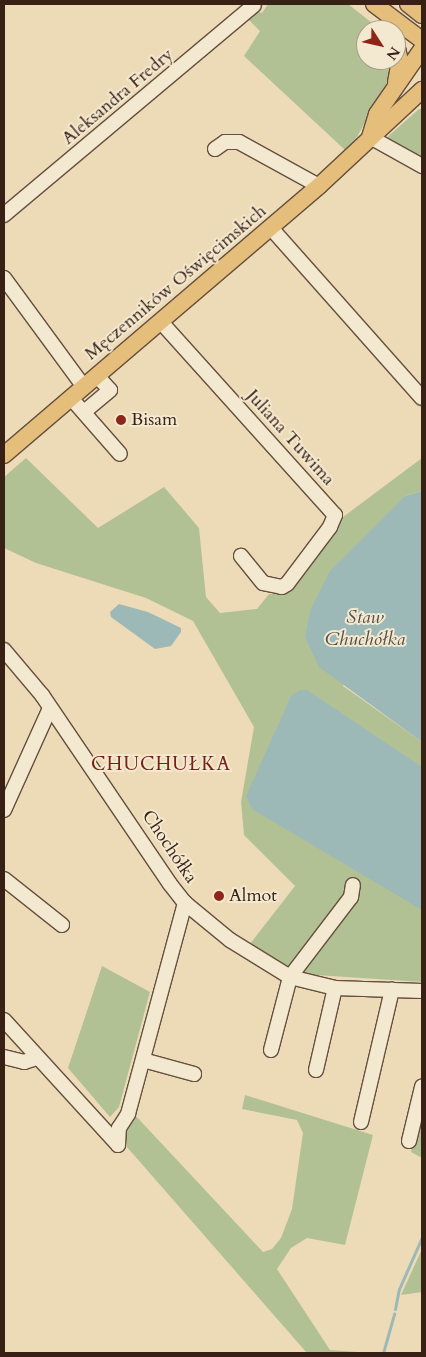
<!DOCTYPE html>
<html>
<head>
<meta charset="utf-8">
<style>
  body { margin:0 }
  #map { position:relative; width:426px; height:1357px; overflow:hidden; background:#eddbb7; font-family:Cardo,serif }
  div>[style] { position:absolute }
  .green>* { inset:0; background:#b2c193 }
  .water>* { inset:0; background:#9cb9b8 }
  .stream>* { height:3px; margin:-1.5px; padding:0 1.5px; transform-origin:1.5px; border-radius:1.5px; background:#9cb9b8 }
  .roads { filter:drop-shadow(1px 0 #654f3e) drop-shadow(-1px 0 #654f3e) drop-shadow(0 1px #654f3e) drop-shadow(0 -1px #654f3e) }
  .minor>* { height:14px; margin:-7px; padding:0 7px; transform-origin:7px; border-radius:7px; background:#f3e8d0 }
  .major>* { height:16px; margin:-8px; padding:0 8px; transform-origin:8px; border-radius:8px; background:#e6be7c }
  .dots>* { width:14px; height:14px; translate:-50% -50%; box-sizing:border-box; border:2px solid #f3e8d0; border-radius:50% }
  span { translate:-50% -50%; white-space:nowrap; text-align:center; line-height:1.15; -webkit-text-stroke:4px #f3e8d0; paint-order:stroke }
  .street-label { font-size:18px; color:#382015 }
  .poi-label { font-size:18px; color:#382015 }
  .left { translate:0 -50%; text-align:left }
  .water-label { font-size:19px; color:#564e46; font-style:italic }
  .neighbourhood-label { font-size:19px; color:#7a1f14; letter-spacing:1px }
  .frame { position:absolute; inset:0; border:5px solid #382015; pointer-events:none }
  .north { position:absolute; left:356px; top:20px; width:50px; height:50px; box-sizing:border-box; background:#f3e8d0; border:1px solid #a89885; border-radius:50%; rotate:125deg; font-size:14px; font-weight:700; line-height:20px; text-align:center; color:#382015 }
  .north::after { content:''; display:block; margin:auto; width:18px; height:22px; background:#8f2418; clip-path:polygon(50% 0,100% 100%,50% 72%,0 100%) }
</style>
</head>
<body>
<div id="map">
  <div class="green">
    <i style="clip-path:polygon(268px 4px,348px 4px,381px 30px,366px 30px,366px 60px,391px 60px,390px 77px,357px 137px,345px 150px,244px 56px,260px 31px,247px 18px,257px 11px,262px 13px)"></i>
    <i style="clip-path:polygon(419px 109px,422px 109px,422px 162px,384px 140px)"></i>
    <i style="clip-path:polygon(26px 458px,98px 528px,164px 487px,199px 528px,206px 597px,220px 613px,257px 609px,269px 594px,284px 594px,297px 582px,343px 517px,422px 458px,422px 491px,405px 496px,343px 686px,422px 742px,422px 982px,301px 974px,250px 944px,295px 886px,244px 835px,241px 802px,254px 727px,193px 621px,146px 598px,36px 563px,4px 548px,4px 477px)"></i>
    <i style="clip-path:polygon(102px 966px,150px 992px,119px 1107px,110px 1117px,68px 1068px)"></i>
    <i style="clip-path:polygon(245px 1095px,373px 1135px,345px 1245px,307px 1238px,291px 1248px,277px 1269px,330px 1350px,371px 1353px,307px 1353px,126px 1146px,124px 1133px,134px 1114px,263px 1252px,272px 1249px,281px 1238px,292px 1209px,303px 1133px,297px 1120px,242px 1109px)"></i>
    <i style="clip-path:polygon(422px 1107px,422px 1158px,411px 1152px)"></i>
    <i style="clip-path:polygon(422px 1249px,422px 1292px,401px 1295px)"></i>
  </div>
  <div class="water">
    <i style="clip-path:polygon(422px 491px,422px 742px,319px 667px,305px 637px,310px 611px,330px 571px,405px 496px)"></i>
    <i style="clip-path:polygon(119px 604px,148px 612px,181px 628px,181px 632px,171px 646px,155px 649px,111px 617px,110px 612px)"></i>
    <i style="clip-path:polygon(300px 690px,307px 690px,422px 767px,422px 910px,252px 809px,246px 796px,291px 696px)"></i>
  </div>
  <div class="stream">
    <i style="left:395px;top:1309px;width:20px;rotate:-79deg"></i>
    <i style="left:399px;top:1289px;width:57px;rotate:-66.1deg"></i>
    <i style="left:383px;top:1353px;width:41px;rotate:-74.2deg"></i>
  </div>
  <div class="roads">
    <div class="minor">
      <i style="left:370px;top:137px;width:60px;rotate:29.1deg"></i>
      <i style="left:215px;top:149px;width:12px;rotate:-35deg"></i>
      <i style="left:225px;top:142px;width:14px"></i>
      <i style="left:239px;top:142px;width:91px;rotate:28.8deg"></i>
      <i style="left:4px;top:215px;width:326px;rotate:-40deg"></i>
      <i style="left:271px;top:228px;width:227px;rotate:48.4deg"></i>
      <i style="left:4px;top:278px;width:135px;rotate:53.7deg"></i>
      <i style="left:161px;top:322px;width:260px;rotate:48deg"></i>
      <i style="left:335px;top:515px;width:13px;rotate:113deg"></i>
      <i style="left:330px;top:527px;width:71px;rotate:127deg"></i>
      <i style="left:287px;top:584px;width:6px;rotate:149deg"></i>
      <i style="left:282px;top:587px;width:19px;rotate:-168deg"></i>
      <i style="left:263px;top:583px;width:35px;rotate:-129deg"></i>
      <i style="left:71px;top:398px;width:74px;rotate:48.8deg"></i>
      <i style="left:84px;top:412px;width:34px;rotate:-40deg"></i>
      <i style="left:110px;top:390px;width:19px;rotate:-133deg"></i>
      <i style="left:4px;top:650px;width:59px;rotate:49.8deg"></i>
      <i style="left:42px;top:695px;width:228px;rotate:55.9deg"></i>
      <i style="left:170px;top:884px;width:24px;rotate:52deg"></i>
      <i style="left:185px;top:903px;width:58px;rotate:39.4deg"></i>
      <i style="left:230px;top:940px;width:70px;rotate:31.7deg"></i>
      <i style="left:290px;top:977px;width:46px;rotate:13.7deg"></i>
      <i style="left:335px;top:988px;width:87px;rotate:2deg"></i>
      <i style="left:4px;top:810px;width:112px;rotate:-65.7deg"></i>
      <i style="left:4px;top:879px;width:74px;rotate:38.4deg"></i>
      <i style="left:4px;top:1020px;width:169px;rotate:47.6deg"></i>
      <i style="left:271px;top:1050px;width:75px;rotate:-75.4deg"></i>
      <i style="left:290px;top:977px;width:101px;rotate:-52.7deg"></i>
      <i style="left:351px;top:897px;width:12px;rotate:-81deg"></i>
      <i style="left:4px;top:1057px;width:21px;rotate:14deg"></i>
      <i style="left:24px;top:1062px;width:13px;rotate:-18deg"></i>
      <i style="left:143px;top:1060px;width:53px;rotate:15.4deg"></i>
      <i style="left:316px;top:1070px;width:84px;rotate:-77deg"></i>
      <i style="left:361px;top:1122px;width:136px;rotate:-76.8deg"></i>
      <i style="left:409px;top:1141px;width:56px;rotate:-76.5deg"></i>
      <i style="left:118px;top:1145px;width:17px;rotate:-87deg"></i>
      <i style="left:119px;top:1128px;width:17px;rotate:-57deg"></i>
      <i style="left:128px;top:1114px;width:219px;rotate:-74.9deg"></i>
    </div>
    <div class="major">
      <i style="left:374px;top:4px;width:60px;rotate:36.9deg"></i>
      <i style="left:408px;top:4px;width:18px;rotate:38deg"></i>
      <i style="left:396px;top:82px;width:21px;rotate:-79deg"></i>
      <i style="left:400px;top:61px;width:18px;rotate:-103deg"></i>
      <i style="left:370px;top:137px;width:24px;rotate:-73deg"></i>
      <i style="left:377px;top:114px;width:79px;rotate:-55.3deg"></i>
      <i style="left:4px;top:455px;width:414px;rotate:-40.5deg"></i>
      <i style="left:319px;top:186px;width:141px;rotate:-43deg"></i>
    </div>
  </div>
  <div class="dots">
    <i style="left:121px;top:420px;background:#8f2418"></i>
    <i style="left:219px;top:896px;background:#8f2418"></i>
  </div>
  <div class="street-label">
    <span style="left:118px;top:97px;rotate:-40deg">Aleksandra Fredry</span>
    <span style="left:176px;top:283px;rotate:-40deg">Męczenników Oświęcimskich</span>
    <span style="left:290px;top:438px;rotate:48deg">Juliana Tuwima</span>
    <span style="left:169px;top:847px;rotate:56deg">Chochółka</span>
  </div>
  <div class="poi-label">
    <span class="left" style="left:131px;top:420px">Bisam</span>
    <span class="left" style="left:229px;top:896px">Almot</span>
  </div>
  <div class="water-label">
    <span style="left:365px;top:629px">Staw<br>Chuchółka</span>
  </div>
  <div class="neighbourhood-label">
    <span style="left:161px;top:765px">CHUCHUŁKA</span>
  </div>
  <div class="frame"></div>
  <div class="north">N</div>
</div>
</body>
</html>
